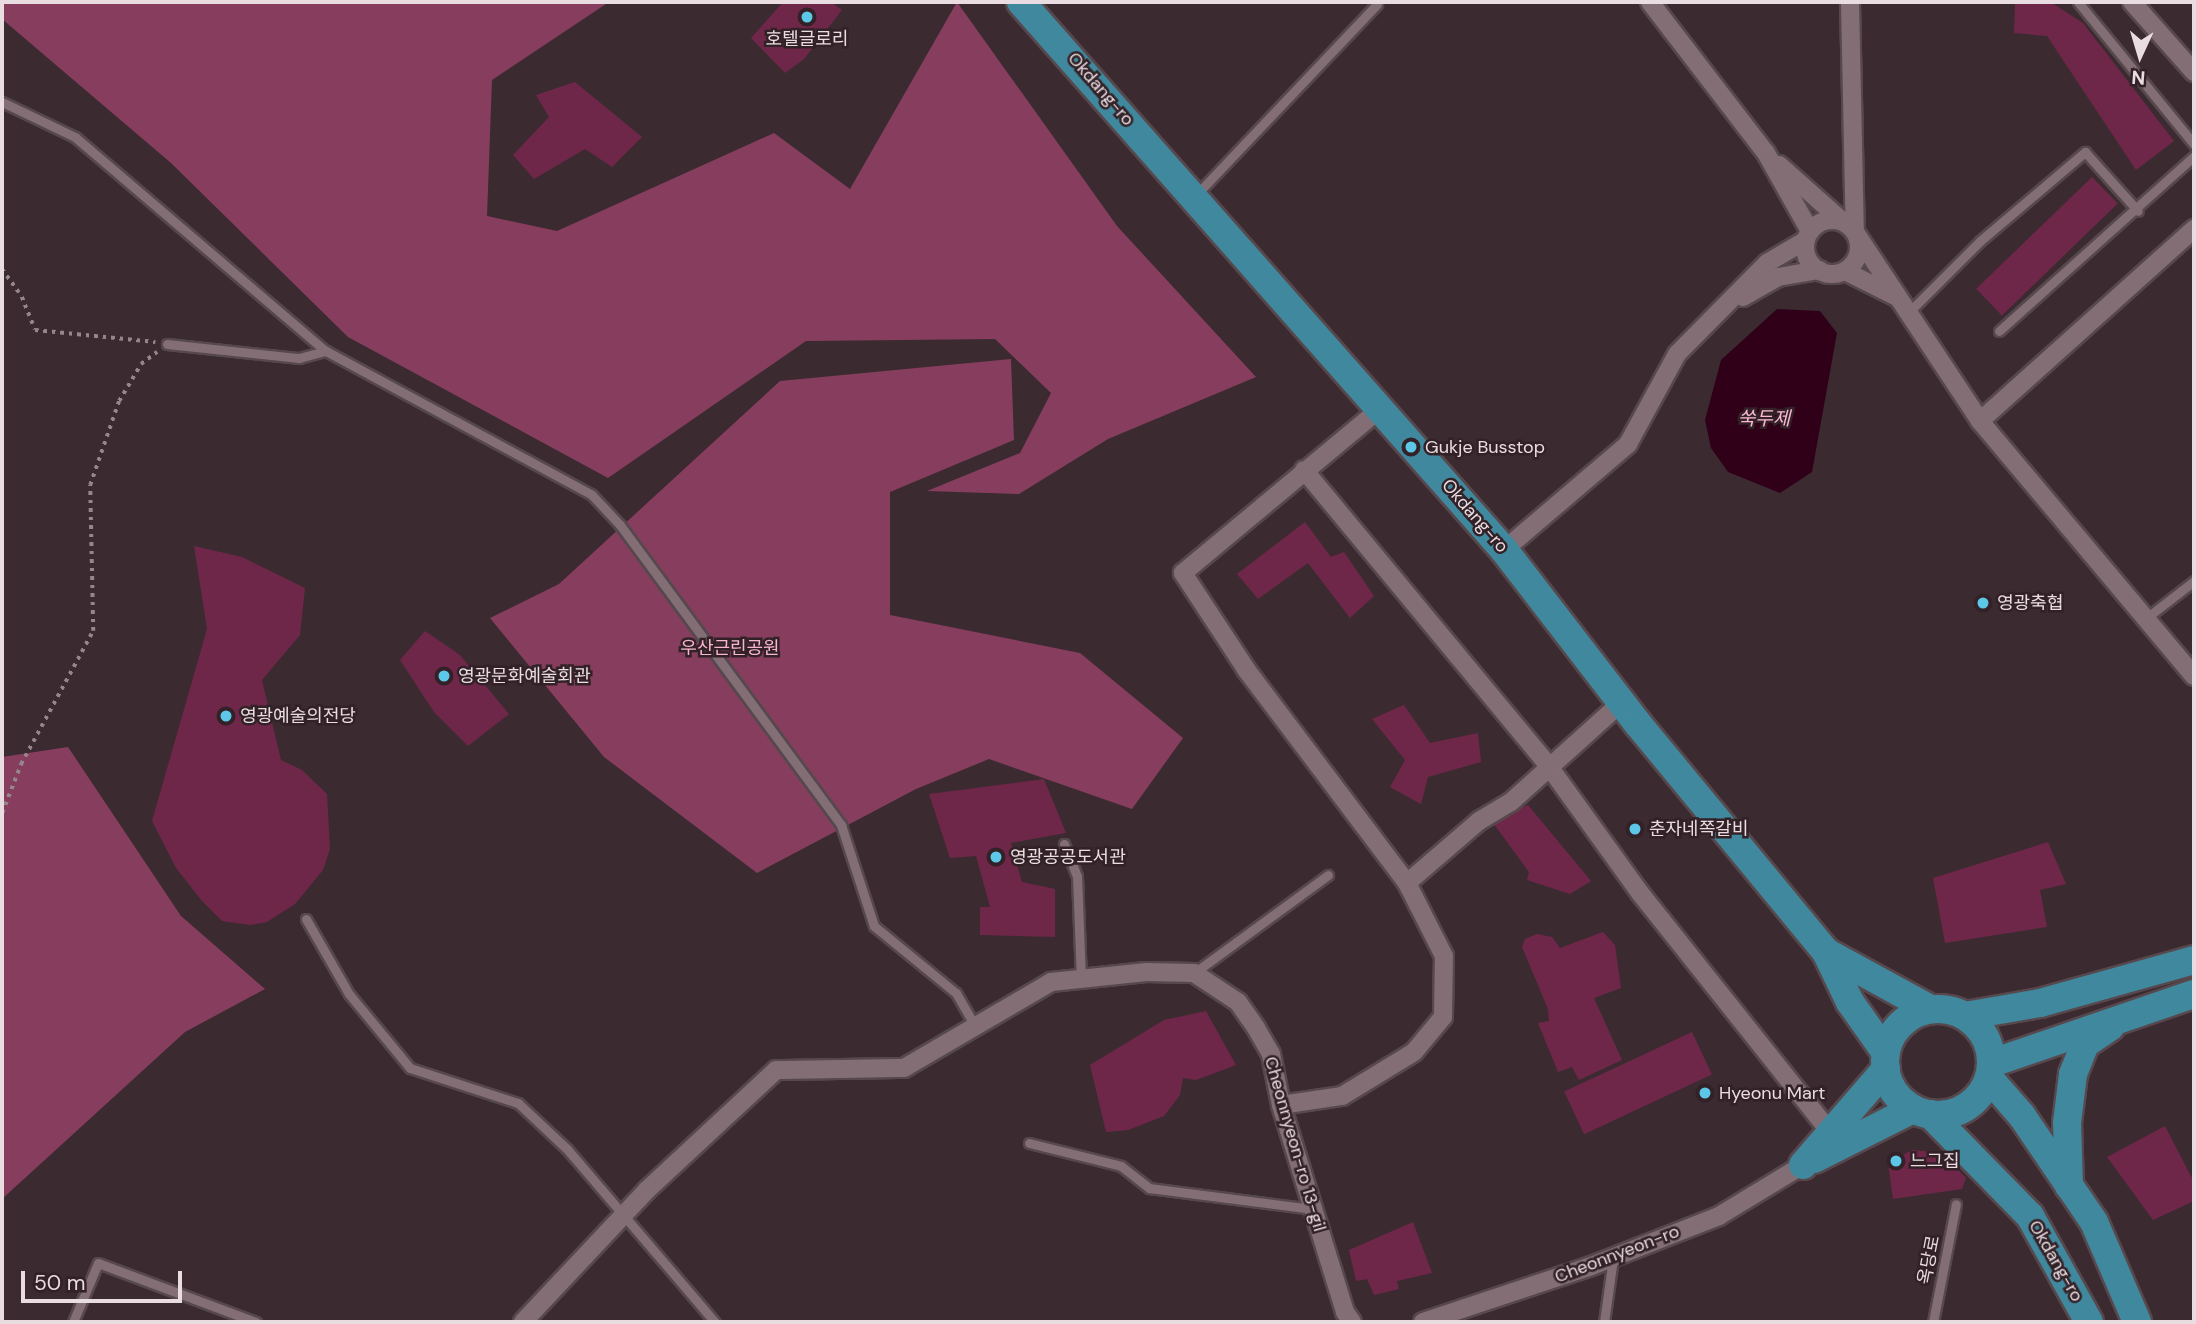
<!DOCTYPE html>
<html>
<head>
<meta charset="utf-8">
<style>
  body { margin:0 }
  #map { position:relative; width:2196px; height:1324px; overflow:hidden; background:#3c2a31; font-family:"DM Sans","Noto Sans KR",sans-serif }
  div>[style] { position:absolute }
  .green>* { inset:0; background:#873e5e }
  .water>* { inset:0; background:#300018 }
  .building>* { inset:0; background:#6f2749; transform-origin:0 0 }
  .path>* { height:3.5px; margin-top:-1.75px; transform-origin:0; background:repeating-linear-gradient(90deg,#95868b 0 3.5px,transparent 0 8.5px) }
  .roads { filter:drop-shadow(2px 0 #56484d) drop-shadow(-2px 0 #56484d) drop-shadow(0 2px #56484d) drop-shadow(0 -2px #56484d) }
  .lane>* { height:9px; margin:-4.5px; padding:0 4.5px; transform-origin:4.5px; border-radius:4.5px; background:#836e76 }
  .street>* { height:18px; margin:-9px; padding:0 9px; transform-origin:9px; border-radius:9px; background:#836e76 }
  .street>.ring { margin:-9px; padding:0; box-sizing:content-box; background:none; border:18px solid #836e76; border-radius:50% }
  .primary>* { height:28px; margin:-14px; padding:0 14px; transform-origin:14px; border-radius:14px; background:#40889e }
  .primary>.ring { margin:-14px; padding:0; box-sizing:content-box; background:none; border:28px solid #40889e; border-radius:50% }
  .dots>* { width:19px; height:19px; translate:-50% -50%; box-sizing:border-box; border:4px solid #322127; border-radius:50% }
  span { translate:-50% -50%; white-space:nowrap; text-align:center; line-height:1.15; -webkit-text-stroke:5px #322127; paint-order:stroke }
  .poi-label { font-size:18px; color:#e9dde1 }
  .left { translate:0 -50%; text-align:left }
  .street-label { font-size:18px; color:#e9dde1 }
  .park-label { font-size:18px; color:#f8b5cf }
  .water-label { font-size:19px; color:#fbb8d2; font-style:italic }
  .frame { position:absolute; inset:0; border:4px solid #e9dde1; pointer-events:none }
  .north { position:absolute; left:2105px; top:21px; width:70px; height:70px; -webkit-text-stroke:5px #322127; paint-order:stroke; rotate:184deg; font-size:19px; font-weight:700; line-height:28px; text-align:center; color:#e9dde1 }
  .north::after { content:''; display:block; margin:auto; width:24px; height:32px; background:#e9dde1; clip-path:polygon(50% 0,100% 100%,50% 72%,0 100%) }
  .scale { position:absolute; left:21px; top:1271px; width:161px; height:32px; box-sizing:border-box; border:4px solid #e9dde1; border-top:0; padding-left:9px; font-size:21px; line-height:24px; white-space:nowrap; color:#e9dde1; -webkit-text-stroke:5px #322127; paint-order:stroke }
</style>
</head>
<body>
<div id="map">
  <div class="green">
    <i style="clip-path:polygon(2px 2px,609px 2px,492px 80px,487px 216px,557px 231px,774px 133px,850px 189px,957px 2px,1117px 226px,1256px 377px,1108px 439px,1019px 494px,927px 491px,1020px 453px,1051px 393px,995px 339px,806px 341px,608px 478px,348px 337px,171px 163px,2px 19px)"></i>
    <i style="clip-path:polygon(1011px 359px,1014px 440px,890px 492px,890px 615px,1080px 653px,1183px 738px,1132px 809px,989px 759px,916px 789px,757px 873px,604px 757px,490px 618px,559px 584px,780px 381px)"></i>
    <i style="clip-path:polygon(68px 747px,181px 916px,265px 989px,185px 1032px,2px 1199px,2px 757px)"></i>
  </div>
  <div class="water">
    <i style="clip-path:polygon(1777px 309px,1820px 311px,1837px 333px,1812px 472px,1780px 493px,1728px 472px,1711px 448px,1705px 420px,1721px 360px)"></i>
  </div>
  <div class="building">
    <i style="clip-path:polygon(783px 2px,831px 2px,842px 10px,804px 59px,785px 73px,751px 38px)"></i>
    <i style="clip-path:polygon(2015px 2px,2052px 3px,2083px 23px,2174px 141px,2136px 170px,2047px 36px,2014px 33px)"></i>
    <i style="clip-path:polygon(575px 82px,642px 137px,612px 167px,585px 149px,534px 179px,513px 155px,549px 117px,536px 95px)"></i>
    <i style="left:2092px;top:177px;width:37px;height:161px;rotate:46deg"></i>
    <i style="clip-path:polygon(1305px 522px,1331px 557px,1344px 552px,1374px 596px,1350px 618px,1308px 563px,1258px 599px,1237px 574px)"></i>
    <i style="clip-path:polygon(194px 546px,242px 557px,305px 588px,300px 635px,262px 680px,281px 760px,302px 770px,327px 794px,330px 849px,323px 870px,295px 904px,267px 922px,250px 925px,222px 921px,202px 901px,176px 868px,152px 821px,207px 629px)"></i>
    <i style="clip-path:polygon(425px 631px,460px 655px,509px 714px,468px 746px,434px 712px,400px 660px)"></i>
    <i style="clip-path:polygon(1404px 705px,1430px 743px,1478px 733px,1481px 762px,1428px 777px,1421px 804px,1390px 787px,1405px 760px,1372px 719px)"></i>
    <i style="clip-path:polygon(1044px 779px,1066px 833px,1011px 843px,1022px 882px,1055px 889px,1055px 937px,980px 935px,980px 907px,990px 907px,976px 856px,950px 858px,929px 794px)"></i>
    <i style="clip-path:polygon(1528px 805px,1591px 881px,1570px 894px,1527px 880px,1529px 872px,1491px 820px)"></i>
    <i style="clip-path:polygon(2048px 842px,2066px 884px,2040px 890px,2047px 927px,1945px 943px,1933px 878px)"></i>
    <i style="clip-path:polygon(1603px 932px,1615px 945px,1621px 988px,1594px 998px,1622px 1060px,1579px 1080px,1572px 1067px,1558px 1072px,1538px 1023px,1549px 1021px,1548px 1009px,1522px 947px,1525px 939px,1537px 934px,1552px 937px,1560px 948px)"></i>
    <i style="clip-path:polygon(1206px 1011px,1236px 1065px,1196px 1080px,1183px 1078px,1180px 1095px,1164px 1116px,1128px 1130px,1106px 1132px,1090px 1065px,1164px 1020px)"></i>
    <i style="left:1692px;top:1032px;width:47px;height:141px;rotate:65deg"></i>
    <i style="clip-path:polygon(2165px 1126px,2194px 1182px,2194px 1201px,2153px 1220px,2107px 1157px)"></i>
    <i style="clip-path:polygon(1912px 1150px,1942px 1153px,1966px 1178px,1962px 1189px,1893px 1199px,1888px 1163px)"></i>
    <i style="clip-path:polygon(1413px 1222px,1432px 1273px,1397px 1281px,1399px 1289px,1374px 1295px,1367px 1279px,1356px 1281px,1349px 1250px)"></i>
  </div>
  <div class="path">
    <i style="left:2px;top:269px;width:34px;rotate:54deg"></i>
    <i style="left:22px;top:297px;width:35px;rotate:68deg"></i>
    <i style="left:35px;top:330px;width:121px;rotate:5.7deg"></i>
    <i style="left:2px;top:813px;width:53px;rotate:-68.8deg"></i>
    <i style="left:21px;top:764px;width:151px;rotate:-61.6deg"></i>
    <i style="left:93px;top:631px;width:146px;rotate:-91.2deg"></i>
    <i style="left:90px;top:485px;width:89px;rotate:-71deg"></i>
    <i style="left:119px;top:401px;width:43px;rotate:-59.3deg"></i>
    <i style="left:141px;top:364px;width:20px;rotate:-37deg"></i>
  </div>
  <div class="roads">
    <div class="lane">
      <i style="left:2078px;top:2px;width:183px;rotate:50.8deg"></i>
      <i style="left:2px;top:102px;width:81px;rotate:25.6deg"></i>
      <i style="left:75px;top:137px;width:330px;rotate:40.5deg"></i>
      <i style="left:326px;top:351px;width:302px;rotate:28.4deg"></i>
      <i style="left:592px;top:495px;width:41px;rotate:47deg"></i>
      <i style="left:620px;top:525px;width:373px;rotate:53.6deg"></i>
      <i style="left:841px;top:825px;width:106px;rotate:71.9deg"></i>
      <i style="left:874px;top:926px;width:106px;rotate:39.3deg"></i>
      <i style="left:956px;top:993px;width:38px;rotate:60deg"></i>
      <i style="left:1196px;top:195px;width:263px;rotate:-46.5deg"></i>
      <i style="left:1910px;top:311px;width:99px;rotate:-45deg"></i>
      <i style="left:1980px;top:241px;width:138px;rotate:-40.3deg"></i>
      <i style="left:2085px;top:152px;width:79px;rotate:48.1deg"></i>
      <i style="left:1999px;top:331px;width:262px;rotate:-41.9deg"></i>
      <i style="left:167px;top:344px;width:133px;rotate:6.1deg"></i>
      <i style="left:299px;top:358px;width:28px;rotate:-15deg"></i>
      <i style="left:2145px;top:619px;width:62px;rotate:-37.8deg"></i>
      <i style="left:1064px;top:844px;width:35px;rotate:68deg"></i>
      <i style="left:1077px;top:876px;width:103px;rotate:87.8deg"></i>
      <i style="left:306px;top:919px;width:86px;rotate:60.2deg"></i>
      <i style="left:349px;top:994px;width:96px;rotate:50.5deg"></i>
      <i style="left:410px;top:1068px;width:114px;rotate:18deg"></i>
      <i style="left:518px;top:1103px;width:67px;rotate:43.2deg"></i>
      <i style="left:567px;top:1149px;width:228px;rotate:49.5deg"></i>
      <i style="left:1194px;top:973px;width:166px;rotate:-36.2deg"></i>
      <i style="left:1029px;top:1143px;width:95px;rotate:14deg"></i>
      <i style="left:1121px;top:1166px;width:36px;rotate:38deg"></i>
      <i style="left:1149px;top:1188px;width:166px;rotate:7.3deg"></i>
      <i style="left:73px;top:1322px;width:64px;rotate:-67deg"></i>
      <i style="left:98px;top:1263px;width:169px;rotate:20.5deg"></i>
      <i style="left:1604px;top:1322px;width:65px;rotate:-82deg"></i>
      <i style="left:1933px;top:1322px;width:120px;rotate:-79deg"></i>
    </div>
    <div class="street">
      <i style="left:1650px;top:2px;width:190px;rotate:52.5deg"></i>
      <i style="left:1766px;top:153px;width:90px;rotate:60.6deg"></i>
      <i style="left:1850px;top:2px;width:230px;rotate:88.8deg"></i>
      <i style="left:1855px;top:232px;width:227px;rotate:56.5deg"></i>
      <i style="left:1980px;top:421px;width:333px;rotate:50deg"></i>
      <i style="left:2132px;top:2px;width:94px;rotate:48.5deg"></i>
      <i style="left:1779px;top:165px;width:84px;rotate:41.6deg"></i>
      <i class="ring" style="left:1805px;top:220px;width:36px;height:36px"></i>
      <i style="left:1845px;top:271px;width:58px;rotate:26.6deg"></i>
      <i style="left:1743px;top:297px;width:40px;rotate:-29.7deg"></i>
      <i style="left:1778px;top:277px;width:42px;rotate:-9.7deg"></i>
      <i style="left:1980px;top:421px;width:288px;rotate:-41.9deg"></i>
      <i style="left:1304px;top:470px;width:383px;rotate:50.4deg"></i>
      <i style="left:1548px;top:765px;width:158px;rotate:54.3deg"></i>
      <i style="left:1640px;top:893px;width:307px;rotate:51.5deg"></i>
      <i style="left:1504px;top:550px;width:163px;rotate:-40.5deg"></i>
      <i style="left:1628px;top:444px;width:102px;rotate:-61.4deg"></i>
      <i style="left:1677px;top:354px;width:128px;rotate:-45.3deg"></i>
      <i style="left:1767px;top:263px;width:45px;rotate:-30.5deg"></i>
      <i style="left:1407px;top:883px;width:95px;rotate:-40.7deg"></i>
      <i style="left:1479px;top:821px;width:37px;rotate:-31deg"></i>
      <i style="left:1511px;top:802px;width:149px;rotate:-42deg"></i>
      <i style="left:1281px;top:1105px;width:62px;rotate:-8.4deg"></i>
      <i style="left:1342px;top:1096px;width:84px;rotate:-31.4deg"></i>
      <i style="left:1414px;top:1052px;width:45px;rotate:-50.4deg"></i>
      <i style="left:1443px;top:1017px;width:61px;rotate:-89.1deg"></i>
      <i style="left:1444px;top:956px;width:82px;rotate:-116.9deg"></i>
      <i style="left:1407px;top:883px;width:268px;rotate:-127deg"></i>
      <i style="left:1246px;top:669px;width:115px;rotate:-123.3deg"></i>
      <i style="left:1183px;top:573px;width:256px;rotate:-39.8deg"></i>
      <i style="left:523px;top:1322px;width:181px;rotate:-46.8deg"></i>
      <i style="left:647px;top:1190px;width:176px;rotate:-42.9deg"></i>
      <i style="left:776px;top:1070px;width:128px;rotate:-0.9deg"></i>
      <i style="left:904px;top:1068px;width:170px;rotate:-30.3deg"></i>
      <i style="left:1051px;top:982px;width:96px;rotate:-6deg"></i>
      <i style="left:1146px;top:972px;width:48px;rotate:1.2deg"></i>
      <i style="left:1194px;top:973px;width:53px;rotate:33.4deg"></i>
      <i style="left:1238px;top:1002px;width:32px;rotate:55deg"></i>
      <i style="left:1256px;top:1028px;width:30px;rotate:60deg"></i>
      <i style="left:1271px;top:1054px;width:52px;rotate:78.9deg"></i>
      <i style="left:1281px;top:1105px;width:217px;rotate:72.8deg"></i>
      <i style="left:1345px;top:1312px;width:12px;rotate:55deg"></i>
      <i style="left:1423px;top:1322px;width:177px;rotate:-18.4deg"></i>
      <i style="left:1591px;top:1266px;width:137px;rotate:-21.3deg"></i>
      <i style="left:1719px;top:1216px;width:98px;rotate:-31.3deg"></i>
    </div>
    <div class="primary">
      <i style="left:1021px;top:2px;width:730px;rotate:48.61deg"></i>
      <i style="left:1504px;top:550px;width:220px;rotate:52.4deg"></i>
      <i style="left:1638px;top:724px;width:296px;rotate:50.5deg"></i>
      <i style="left:1826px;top:952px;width:55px;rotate:64.4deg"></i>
      <i style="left:1850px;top:1002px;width:62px;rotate:54.8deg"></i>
      <i style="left:1826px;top:952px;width:119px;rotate:28.7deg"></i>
      <i class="ring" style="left:1885px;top:1009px;width:78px;height:78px"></i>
      <i style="left:1965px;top:1016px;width:76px;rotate:-9.8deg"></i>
      <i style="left:2040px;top:1003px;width:160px;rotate:-15.6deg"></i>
      <i style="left:1992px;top:1063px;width:213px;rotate:-18.9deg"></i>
      <i style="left:1989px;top:1078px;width:50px;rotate:49deg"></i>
      <i style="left:2022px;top:1116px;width:128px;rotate:55.8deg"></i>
      <i style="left:2094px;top:1222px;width:109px;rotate:66.7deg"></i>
      <i style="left:1930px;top:1114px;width:143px;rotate:45.6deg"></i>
      <i style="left:2030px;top:1216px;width:121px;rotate:60.9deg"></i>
      <i style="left:1814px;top:1159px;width:111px;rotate:-26.8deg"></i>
      <i style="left:1803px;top:1165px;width:127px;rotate:-49.2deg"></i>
      <i style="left:2069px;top:1186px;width:63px;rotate:-91.8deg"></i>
      <i style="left:2067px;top:1123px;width:49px;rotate:-83deg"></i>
      <i style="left:2073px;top:1074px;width:32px;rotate:-68deg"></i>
      <i style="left:2085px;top:1044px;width:30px;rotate:-34deg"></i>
    </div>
  </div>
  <div class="dots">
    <i style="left:807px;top:17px;background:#5cc7e7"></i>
    <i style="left:1411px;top:447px;background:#5cc7e7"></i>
    <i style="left:1983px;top:603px;background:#5cc7e7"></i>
    <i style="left:444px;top:676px;background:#5cc7e7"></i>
    <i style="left:226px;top:716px;background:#5cc7e7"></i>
    <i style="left:1635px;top:829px;background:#5cc7e7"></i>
    <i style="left:996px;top:857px;background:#5cc7e7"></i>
    <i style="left:1705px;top:1093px;background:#5cc7e7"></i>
    <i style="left:1896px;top:1161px;background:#5cc7e7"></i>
  </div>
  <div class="poi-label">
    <span style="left:807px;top:39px">호텔글로리</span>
    <span class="left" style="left:1425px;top:447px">Gukje Busstop</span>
    <span class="left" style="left:1997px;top:603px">영광축협</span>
    <span class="left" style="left:458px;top:676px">영광문화예술회관</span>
    <span class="left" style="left:240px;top:716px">영광예술의전당</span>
    <span class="left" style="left:1649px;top:829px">춘자네쪽갈비</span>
    <span class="left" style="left:1010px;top:857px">영광공공도서관</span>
    <span class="left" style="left:1719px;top:1093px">Hyeonu Mart</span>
    <span class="left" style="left:1910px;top:1161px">느그집</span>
  </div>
  <div class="street-label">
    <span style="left:1101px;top:89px;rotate:49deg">Okdang-ro</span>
    <span style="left:1475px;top:516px;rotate:49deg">Okdang-ro</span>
    <span style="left:1295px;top:1144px;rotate:74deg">Cheonnyeon-ro 13-gil</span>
    <span style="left:1617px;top:1254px;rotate:-21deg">Cheonnyeon-ro</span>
    <span style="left:1929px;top:1260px;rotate:-79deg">옥당로</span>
    <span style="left:2056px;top:1261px;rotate:60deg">Okdang-ro</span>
  </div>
  <div class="park-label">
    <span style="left:730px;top:648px">우산근린공원</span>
  </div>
  <div class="water-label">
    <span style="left:1764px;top:419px">쑥두제</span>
  </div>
  <div class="frame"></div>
  <div class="north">N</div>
  <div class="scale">50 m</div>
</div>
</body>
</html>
